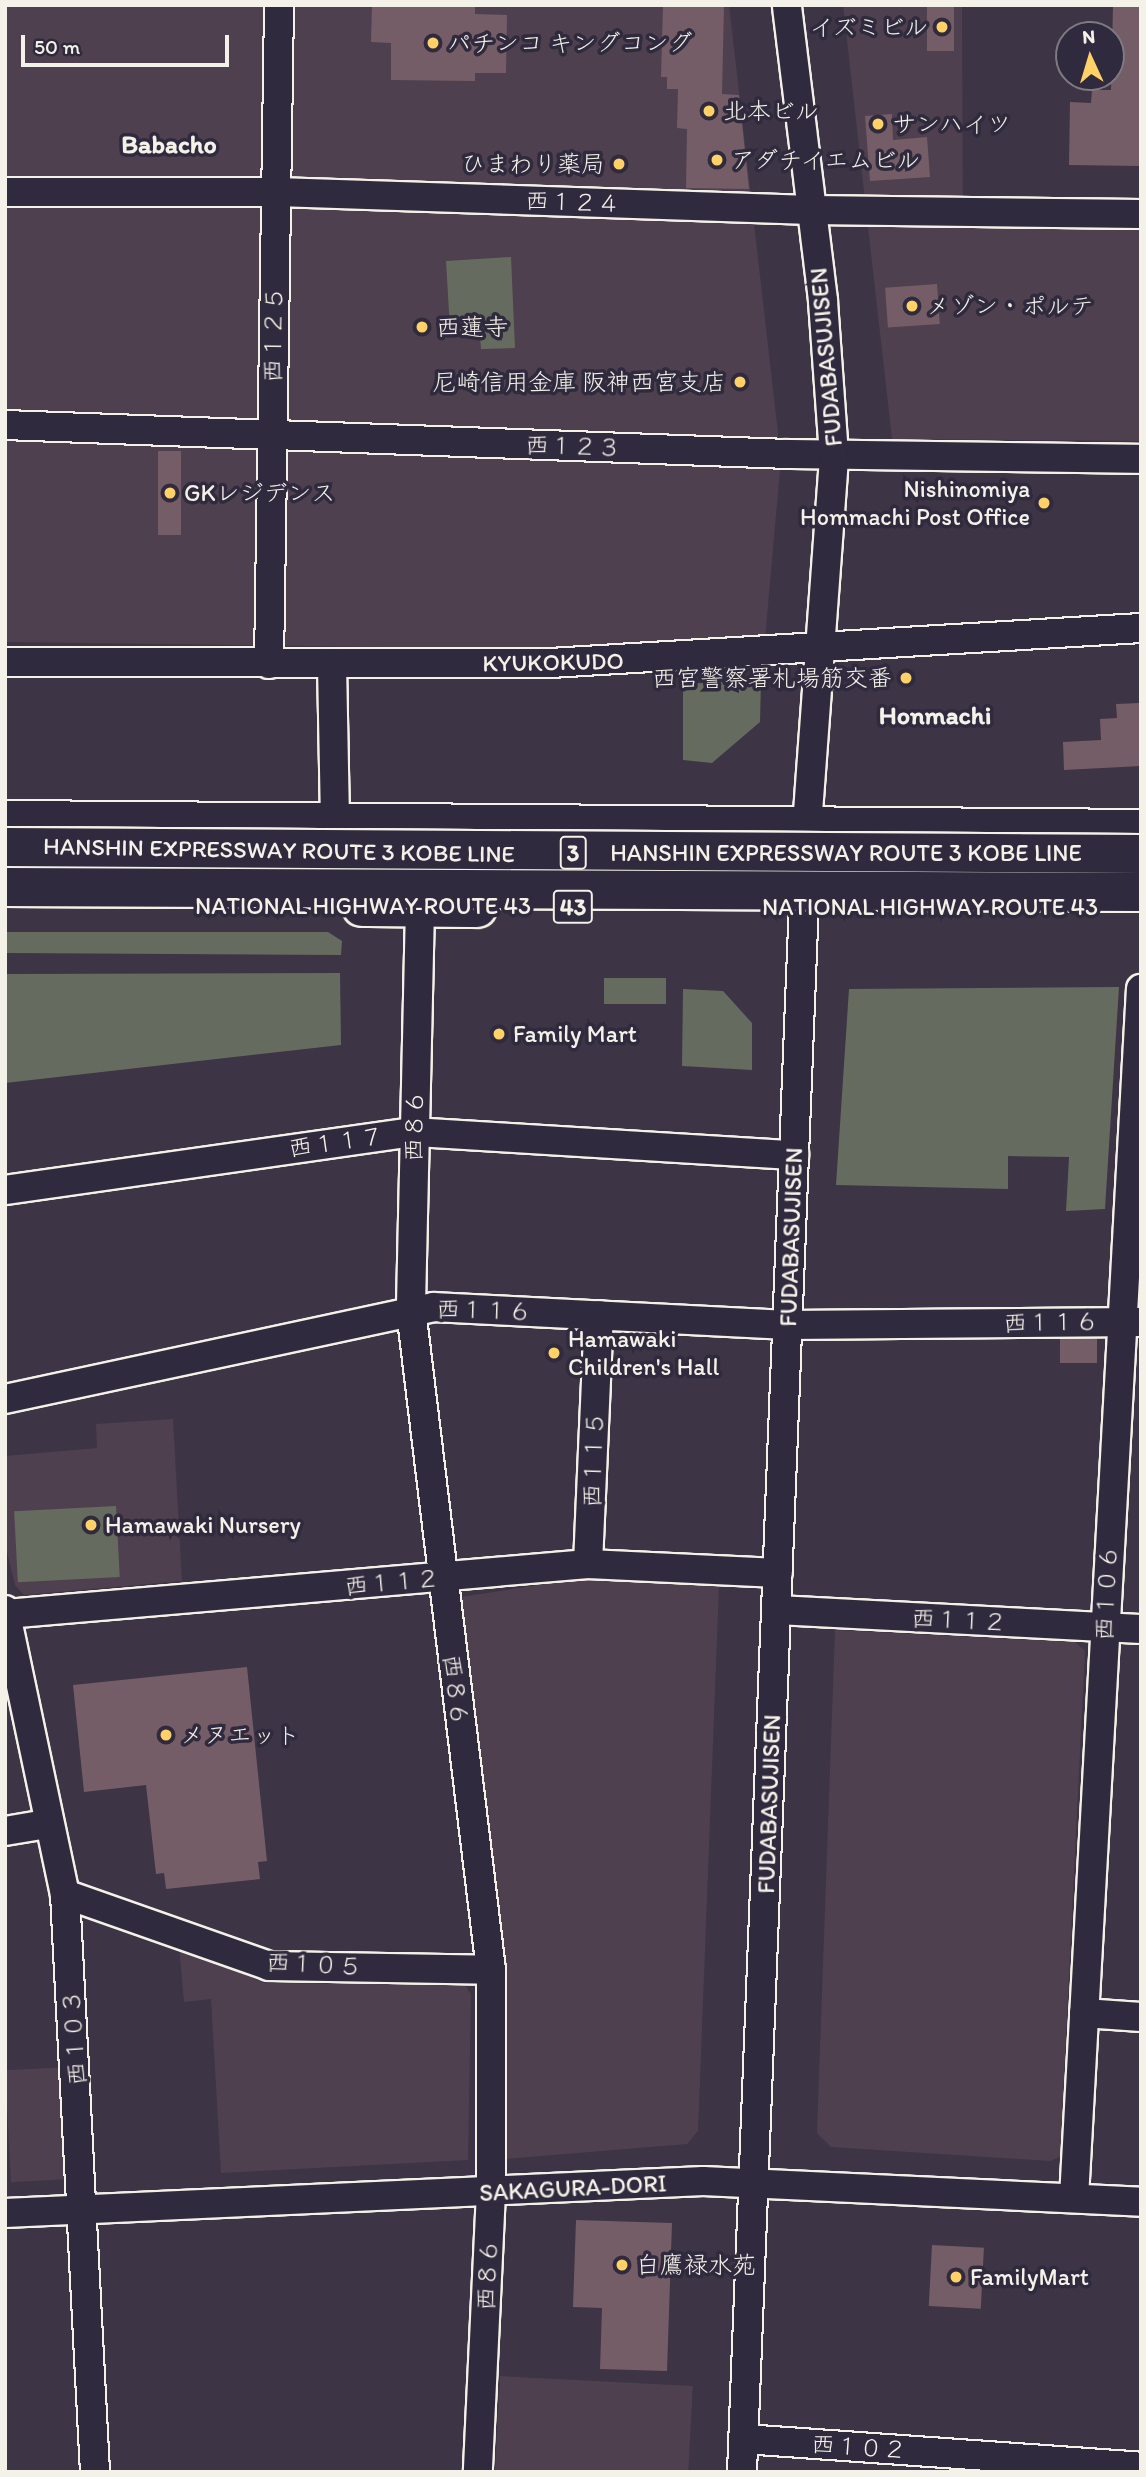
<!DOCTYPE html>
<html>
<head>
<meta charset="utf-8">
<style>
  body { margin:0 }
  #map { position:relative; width:1146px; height:2477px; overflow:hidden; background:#3d3445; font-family:Itim,"Klee One",sans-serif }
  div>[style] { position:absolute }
  .built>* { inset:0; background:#4e404f; transform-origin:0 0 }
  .green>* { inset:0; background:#656c5f; transform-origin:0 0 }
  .building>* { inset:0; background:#755d67; transform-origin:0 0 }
  .roads { filter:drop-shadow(2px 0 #f4f1e8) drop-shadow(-2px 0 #f4f1e8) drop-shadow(0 2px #f4f1e8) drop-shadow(0 -2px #f4f1e8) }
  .minor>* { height:28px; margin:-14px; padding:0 14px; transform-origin:14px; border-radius:14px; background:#2f2a3d }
  .highway>* { height:38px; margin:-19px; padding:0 19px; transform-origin:19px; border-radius:19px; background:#2f2a3d }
  .bridges { filter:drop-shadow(2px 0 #f4f1e8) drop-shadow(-2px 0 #f4f1e8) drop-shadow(0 2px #f4f1e8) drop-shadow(0 -2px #f4f1e8) }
  .highway-bridge>* { height:38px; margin:-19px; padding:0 19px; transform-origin:19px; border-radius:19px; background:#2f2a3d }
  .dots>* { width:19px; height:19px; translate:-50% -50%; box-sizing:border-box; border:4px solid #2f2a3d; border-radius:50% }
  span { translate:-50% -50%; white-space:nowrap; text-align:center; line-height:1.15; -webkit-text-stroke:7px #2f2a3d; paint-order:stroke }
  .shield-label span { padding:2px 5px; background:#2f2a3d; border:2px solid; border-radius:5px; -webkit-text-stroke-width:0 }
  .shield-label { font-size:23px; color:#f4f1e8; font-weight:700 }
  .poi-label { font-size:24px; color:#f4f1e8 }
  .right { translate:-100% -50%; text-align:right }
  .left { translate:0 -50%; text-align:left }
  .street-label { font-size:24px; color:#f4f1e8 }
  .neighbourhood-label { font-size:26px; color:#f4f1e8; font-weight:700 }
  .frame { position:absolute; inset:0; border:7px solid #f4f1e8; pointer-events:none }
  .north { position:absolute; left:1055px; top:21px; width:70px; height:70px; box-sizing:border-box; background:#2f2a3d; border:2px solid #7e7a81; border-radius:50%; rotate:356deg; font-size:19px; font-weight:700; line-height:28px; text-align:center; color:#f4f1e8 }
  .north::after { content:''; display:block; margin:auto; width:24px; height:32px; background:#ffd166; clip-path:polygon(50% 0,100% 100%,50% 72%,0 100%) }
  .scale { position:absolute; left:21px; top:35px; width:208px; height:32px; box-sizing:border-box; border:4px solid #f4f1e8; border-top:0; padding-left:9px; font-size:21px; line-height:24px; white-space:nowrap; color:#f4f1e8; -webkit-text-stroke:5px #2f2a3d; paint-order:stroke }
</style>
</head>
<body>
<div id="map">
  <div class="built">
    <i style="clip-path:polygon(5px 5px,729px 5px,778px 433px,780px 470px,765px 639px,538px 649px,5px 642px)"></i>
    <i style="clip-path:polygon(843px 5px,962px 5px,963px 224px,1141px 230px,1141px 441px,892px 439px)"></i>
    <i style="clip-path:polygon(173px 1419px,182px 1581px,24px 1595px,15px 1585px,5px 1544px,5px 1456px,97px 1448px,96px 1424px)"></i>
    <i style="clip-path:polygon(577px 1579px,719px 1586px,698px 2131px,687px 2144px,506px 2159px,505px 1986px,461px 1597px)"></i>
    <i style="clip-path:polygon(835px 1630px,1075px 1642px,1085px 1651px,1060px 2157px,1050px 2161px,831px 2147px,817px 2133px)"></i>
    <i style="clip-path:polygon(179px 1946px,264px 1983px,465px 1985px,471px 1994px,468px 2160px,221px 2173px,211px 1999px,184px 2002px)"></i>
    <i style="left:69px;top:2067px;width:112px;height:64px;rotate:87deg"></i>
    <i style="left:500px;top:2376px;width:193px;height:96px;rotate:3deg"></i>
  </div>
  <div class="green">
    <i style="clip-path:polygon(511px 257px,515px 348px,481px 349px,480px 336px,456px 337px,450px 329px,446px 261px)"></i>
    <i style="clip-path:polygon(761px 680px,760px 722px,712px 763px,683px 760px,683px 684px)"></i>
    <i style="clip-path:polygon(5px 932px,328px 932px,342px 941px,341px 955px,5px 953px)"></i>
    <i style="clip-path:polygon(340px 973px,341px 1045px,5px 1083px,5px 974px)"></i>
    <i style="left:604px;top:978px;width:62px;height:26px"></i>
    <i style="clip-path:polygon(1119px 987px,1105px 1209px,1066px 1211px,1069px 1157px,1008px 1156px,1008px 1189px,836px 1185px,849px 989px)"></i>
    <i style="clip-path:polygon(683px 989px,723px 991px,752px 1023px,752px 1070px,682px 1066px)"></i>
    <i style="left:116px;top:1506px;width:71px;height:102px;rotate:87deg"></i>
  </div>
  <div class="building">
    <i style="clip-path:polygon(372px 5px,475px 5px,475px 14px,507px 15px,506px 73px,475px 73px,475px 81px,391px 80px,391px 43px,371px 42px)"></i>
    <i style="clip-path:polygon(663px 5px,724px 5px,722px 94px,739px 95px,749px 189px,686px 188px,687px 129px,677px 128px,678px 89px,667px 89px,667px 77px,661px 77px)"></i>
    <i style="left:927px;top:5px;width:27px;height:46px"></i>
    <i style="clip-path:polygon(1113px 5px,1141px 5px,1141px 166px,1069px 165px,1070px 102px,1091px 103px,1092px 90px,1111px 90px)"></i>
    <i style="clip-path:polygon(892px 114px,893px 140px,927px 137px,930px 177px,870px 181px,865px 116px)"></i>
    <i style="left:937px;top:284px;width:40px;height:52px;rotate:86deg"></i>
    <i style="left:158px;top:451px;width:23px;height:84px"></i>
    <i style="clip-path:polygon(1139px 703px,1141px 766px,1064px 770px,1063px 742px,1101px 740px,1100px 719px,1117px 718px,1116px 704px)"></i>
    <i style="left:1060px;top:1339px;width:37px;height:24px"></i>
    <i style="clip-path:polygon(247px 1667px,267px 1861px,258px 1862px,260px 1879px,166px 1889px,164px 1873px,156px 1874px,146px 1785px,84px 1792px,73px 1685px)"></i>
    <i style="clip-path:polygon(576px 2220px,672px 2223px,667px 2371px,600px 2369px,602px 2308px,573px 2307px)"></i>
    <i style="left:932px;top:2245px;width:52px;height:61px;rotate:3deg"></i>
  </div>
  <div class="roads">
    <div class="minor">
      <i style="left:5px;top:192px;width:272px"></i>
      <i style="left:277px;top:192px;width:534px;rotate:1.93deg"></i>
      <i style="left:811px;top:210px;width:330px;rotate:0.7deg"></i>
      <i style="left:5px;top:425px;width:783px;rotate:2.12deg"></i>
      <i style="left:787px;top:454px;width:354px;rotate:0.8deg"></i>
      <i style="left:5px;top:662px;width:545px;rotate:0.11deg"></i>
      <i style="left:550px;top:663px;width:592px;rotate:-3.39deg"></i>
      <i style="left:269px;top:664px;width:659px;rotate:-89.13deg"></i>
      <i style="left:332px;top:664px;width:158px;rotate:88.9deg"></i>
      <i style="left:420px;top:908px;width:402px;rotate:91.3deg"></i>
      <i style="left:411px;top:1310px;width:665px;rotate:83.09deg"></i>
      <i style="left:491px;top:1970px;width:222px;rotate:90deg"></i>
      <i style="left:491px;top:2192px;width:280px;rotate:92.7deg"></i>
      <i style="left:5px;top:1190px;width:413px;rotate:-8.1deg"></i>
      <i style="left:414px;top:1132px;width:381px;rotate:3.5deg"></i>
      <i style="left:5px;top:1399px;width:438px;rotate:-12.1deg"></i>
      <i style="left:433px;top:1307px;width:355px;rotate:2.9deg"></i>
      <i style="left:788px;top:1325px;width:353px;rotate:-0.5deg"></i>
      <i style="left:588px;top:1564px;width:249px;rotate:-87.5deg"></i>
      <i style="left:5px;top:1610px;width:290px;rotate:78.1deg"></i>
      <i style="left:65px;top:1894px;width:579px;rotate:87.03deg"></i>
      <i style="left:777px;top:1610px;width:364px;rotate:3deg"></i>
      <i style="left:6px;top:1614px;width:584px;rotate:-4.91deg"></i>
      <i style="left:588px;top:1564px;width:190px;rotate:2.7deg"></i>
      <i style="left:5px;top:1831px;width:43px;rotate:-9.5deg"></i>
      <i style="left:65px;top:1894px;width:216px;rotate:19.4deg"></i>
      <i style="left:269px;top:1966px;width:222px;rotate:1deg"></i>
      <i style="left:1084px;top:2013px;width:57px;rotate:4deg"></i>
      <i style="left:1074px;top:2198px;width:1211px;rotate:-86.83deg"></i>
      <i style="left:5px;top:2213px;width:699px;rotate:-2.62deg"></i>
      <i style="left:703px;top:2181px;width:439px;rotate:2.7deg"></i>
      <i style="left:744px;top:2439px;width:398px;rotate:4deg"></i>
      <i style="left:742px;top:2472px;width:1647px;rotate:-87.74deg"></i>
      <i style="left:807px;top:826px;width:372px;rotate:-85.8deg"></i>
      <i style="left:834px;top:455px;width:155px;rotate:-94.1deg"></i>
      <i style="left:823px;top:300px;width:297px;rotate:-97deg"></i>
    </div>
    <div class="highway">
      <i style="left:5px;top:820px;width:1136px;rotate:0.45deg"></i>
      <i style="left:362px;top:907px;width:115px;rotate:0.5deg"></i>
    </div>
  </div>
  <div class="bridges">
    <div class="highway-bridge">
      <i style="left:5px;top:847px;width:1136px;rotate:0.35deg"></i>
      <i style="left:5px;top:887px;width:1136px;rotate:0.25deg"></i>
    </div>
  </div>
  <div class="dots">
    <i style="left:942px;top:27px;background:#ffd166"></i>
    <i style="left:433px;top:43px;background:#ffd166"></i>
    <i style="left:709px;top:111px;background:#ffd166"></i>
    <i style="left:878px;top:124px;background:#ffd166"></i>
    <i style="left:717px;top:160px;background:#ffd166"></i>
    <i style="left:619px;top:164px;background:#ffd166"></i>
    <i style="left:912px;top:306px;background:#ffd166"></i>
    <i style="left:422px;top:327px;background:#ffd166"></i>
    <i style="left:740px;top:382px;background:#ffd166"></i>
    <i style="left:170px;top:493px;background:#ffd166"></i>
    <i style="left:1044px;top:503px;background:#ffd166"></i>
    <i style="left:906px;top:678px;background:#ffd166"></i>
    <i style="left:499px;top:1034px;background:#ffd166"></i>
    <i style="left:554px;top:1353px;background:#ffd166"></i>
    <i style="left:91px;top:1525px;background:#ffd166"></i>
    <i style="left:166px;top:1735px;background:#ffd166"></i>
    <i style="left:622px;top:2265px;background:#ffd166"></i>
    <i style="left:956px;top:2277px;background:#ffd166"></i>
  </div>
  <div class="shield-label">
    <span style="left:573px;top:853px">3</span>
    <span style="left:573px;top:907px">43</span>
  </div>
  <div class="poi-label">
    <span class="right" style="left:928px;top:27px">イズミビル</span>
    <span class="left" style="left:447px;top:43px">パチンコ キングコング</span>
    <span class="left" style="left:723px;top:111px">北本ビル</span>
    <span class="left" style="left:892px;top:124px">サンハイツ</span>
    <span class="left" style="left:731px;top:160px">アダチイエムビル</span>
    <span class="right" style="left:605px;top:164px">ひまわり薬局</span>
    <span class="left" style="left:926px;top:306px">メゾン・ポルテ</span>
    <span class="left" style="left:436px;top:327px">西蓮寺</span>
    <span class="right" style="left:726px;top:382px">尼崎信用金庫 阪神西宮支店</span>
    <span class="right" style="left:1030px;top:503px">Nishinomiya<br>Hommachi Post Office</span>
    <span class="left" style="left:184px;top:493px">GKレジデンス</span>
    <span class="right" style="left:892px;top:678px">西宮警察署札場筋交番</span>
    <span class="left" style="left:513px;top:1034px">Family Mart</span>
    <span class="left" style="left:568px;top:1353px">Hamawaki<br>Children's Hall</span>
    <span class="left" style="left:105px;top:1525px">Hamawaki Nursery</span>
    <span class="left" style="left:180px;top:1735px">メヌエット</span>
    <span class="left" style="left:636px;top:2265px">白鷹禄水苑</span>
    <span class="left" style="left:970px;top:2277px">FamilyMart</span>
  </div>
  <div class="street-label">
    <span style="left:573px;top:202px;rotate:2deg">西１２４</span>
    <span style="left:273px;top:335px;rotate:-89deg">西１２５</span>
    <span style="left:826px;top:357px;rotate:-95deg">FUDABASUJISEN</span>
    <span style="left:573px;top:446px;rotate:2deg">西１２３</span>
    <span style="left:553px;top:662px;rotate:-1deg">KYUKOKUDO</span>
    <span style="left:279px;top:850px;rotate:1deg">HANSHIN EXPRESSWAY ROUTE 3 KOBE LINE</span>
    <span style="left:846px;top:853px">HANSHIN EXPRESSWAY ROUTE 3 KOBE LINE</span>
    <span style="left:363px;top:906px">NATIONAL HIGHWAY ROUTE 43</span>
    <span style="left:930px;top:907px">NATIONAL HIGHWAY ROUTE 43</span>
    <span style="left:414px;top:1126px;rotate:-89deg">西８６</span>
    <span style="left:336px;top:1142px;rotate:-8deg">西１１７</span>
    <span style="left:791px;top:1237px;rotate:-88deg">FUDABASUJISEN</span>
    <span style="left:484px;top:1310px;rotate:2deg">西１１６</span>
    <span style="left:1051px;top:1322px;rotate:-1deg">西１１６</span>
    <span style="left:593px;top:1460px;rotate:-88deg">西１１５</span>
    <span style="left:392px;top:1582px;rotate:-5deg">西１１２</span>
    <span style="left:1106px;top:1593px;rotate:-87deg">西１０６</span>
    <span style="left:959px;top:1620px;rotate:3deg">西１１２</span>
    <span style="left:456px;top:1690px;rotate:83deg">西８６</span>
    <span style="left:769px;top:1804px;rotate:-88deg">FUDABASUJISEN</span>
    <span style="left:314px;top:1964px;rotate:3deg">西１０５</span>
    <span style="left:74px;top:2038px;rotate:-94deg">西１０３</span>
    <span style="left:573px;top:2188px;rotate:-3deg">SAKAGURA-DORI</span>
    <span style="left:487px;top:2275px;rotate:-87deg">西８６</span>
    <span style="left:859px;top:2447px;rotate:4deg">西１０２</span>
  </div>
  <div class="neighbourhood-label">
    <span style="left:169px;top:145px">Babacho</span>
    <span style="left:935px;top:716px">Honmachi</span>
  </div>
  <div class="frame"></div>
  <div class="north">N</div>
  <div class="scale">50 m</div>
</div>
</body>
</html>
